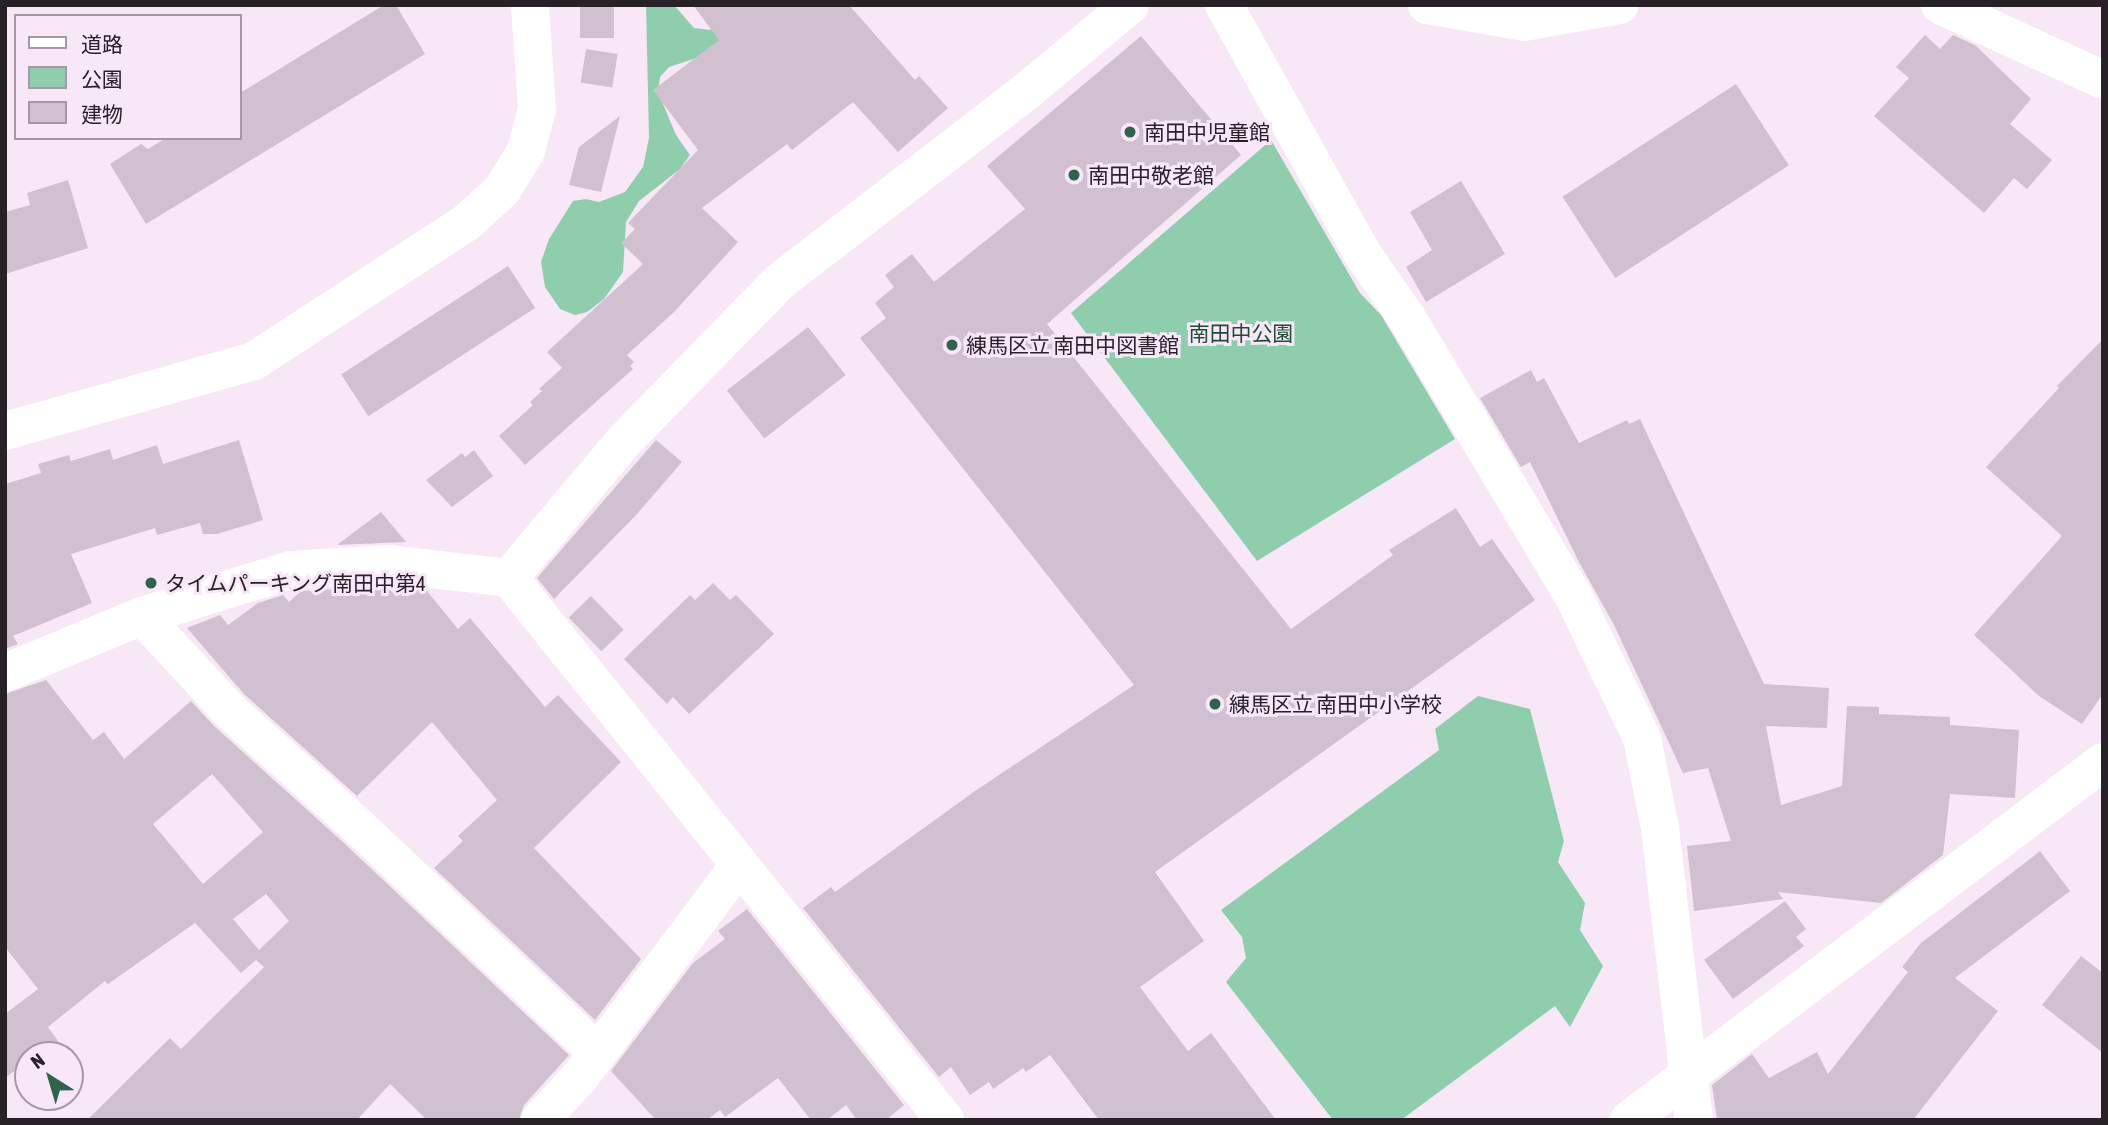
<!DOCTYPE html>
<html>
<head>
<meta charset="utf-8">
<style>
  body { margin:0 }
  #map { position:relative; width:2108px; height:1125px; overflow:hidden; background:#f8e7f7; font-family:"Asap Condensed","Noto Sans JP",sans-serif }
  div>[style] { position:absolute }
  .green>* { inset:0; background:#8ecead }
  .building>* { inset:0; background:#d0c0d0; transform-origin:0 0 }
  .street>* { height:38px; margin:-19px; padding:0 19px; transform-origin:19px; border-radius:19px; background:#fff }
  .dots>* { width:19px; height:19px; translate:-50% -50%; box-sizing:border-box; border:4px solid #f8e7f7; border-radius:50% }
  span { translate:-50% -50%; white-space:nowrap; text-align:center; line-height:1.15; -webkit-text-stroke:6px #f8e7f7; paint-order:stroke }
  .poi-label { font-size:21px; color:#282228 }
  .left { translate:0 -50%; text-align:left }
  .park-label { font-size:21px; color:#1d4b36 }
  .frame { position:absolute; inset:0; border:7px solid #282228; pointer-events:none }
  .legend { position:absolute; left:14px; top:14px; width:228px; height:126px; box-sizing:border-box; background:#f8e7f7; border:2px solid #a598a4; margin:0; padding:9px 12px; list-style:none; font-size:21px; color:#282228 }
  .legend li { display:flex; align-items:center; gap:14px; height:35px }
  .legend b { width:35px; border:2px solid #a598a4 }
  .north { position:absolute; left:14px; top:1041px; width:70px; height:70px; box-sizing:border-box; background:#f8e7f7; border:2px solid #a598a4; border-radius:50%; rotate:323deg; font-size:19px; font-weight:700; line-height:28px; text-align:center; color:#282228 }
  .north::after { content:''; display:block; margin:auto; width:24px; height:32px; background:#2e644a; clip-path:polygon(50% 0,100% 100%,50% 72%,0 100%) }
</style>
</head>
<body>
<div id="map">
  <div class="green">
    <i style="clip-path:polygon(646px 5px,674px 5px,694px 28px,710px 30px,734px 13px,759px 5px,706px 55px,669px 67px,660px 77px,658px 92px,676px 135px,690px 155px,680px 169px,639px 201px,626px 222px,623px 272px,604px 299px,587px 312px,575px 315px,560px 309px,545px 287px,541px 262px,549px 239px,573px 201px,586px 199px,599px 202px,625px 192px,643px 167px,649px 138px)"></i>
    <i style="clip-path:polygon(1271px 140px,1360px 293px,1381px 315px,1455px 439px,1257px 561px,1071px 313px)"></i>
    <i style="clip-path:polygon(1478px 696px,1530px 709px,1564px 841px,1558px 862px,1585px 903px,1580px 930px,1603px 966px,1570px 1027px,1555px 1006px,1401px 1120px,1333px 1120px,1226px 982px,1246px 958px,1242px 937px,1221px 910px,1439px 750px,1435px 729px)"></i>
  </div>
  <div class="building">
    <i style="clip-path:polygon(384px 5px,396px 5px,425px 54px,146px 224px,110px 164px,141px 144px,148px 149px,166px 138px,240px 138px,240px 93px)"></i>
    <i style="left:580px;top:5px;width:34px;height:33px"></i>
    <i style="clip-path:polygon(693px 5px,849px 5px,915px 80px,919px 76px,948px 108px,898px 152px,853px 102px,792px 150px,787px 144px,702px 208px,738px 242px,674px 312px,627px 355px,634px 362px,630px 366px,633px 369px,525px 465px,499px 436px,533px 405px,530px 402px,542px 391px,539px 389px,562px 368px,547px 352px,643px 264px,621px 243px,635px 229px,628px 223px,698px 150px,653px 90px,719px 40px)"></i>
    <i style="clip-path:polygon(1925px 35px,1940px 49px,1953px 35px,1975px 45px,2031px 99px,2010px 124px,2052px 160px,2027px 189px,2014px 178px,1984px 213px,1874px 116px,1909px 78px,1896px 67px)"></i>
    <i style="clip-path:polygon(1141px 36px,1241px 155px,1047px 324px,1291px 629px,1393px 555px,1389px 550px,1456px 508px,1480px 547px,1492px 539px,1535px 600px,1155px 872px,1204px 941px,1140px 987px,1188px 1051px,1211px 1033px,1276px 1120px,1099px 1120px,1050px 1055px,1026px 1072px,1023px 1068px,993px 1089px,989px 1082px,970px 1095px,951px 1067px,939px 1077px,803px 908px,831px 887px,835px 892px,975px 791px,1134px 685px,860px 338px,886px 318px,875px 303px,894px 287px,885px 275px,912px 254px,934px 282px,1025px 209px,987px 166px)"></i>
    <i style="left:586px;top:49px;width:32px;height:34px;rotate:9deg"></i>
    <i style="left:1736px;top:84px;width:97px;height:207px;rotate:57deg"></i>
    <i style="clip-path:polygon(620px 116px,601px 192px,569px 185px,579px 147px)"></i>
    <i style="clip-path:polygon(68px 180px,88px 248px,5px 274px,5px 212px,30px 205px,27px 193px)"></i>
    <i style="clip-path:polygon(1461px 181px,1505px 254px,1426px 302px,1406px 267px,1432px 250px,1410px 212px)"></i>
    <i style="left:508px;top:266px;width:50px;height:199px;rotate:57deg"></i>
    <i style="left:808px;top:327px;width:61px;height:103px;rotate:52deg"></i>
    <i style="clip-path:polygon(2103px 339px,2103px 694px,2082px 724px,2039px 696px,1974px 635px,2062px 536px,1986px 467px,2059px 388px,2057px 386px)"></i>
    <i style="clip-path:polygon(1531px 370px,1537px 382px,1544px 378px,1579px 443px,1627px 420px,1629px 424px,1640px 419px,1764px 684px,1829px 688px,1827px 728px,1766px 726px,1781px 805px,1842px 786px,1847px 706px,1879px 707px,1879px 714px,1950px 717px,1950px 725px,2019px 730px,2015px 798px,1950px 794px,1943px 855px,1881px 903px,1778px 892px,1783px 899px,1694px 911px,1687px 846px,1731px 841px,1708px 768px,1683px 773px,1614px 625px,1579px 562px,1530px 462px,1521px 467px,1480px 398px)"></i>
    <i style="clip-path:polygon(239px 440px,263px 520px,217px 534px,203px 534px,200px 523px,157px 535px,155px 528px,71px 554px,92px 603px,13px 636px,18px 644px,5px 649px,5px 484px,41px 473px,38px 464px,69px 455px,71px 461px,110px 449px,113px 460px,157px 445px,163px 464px)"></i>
    <i style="clip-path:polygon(656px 440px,682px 462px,637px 514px,554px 599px,537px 578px)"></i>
    <i style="clip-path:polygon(474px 450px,493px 476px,452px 507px,426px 480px,462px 453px,465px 457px)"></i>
    <i style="clip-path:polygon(381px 512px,406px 542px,337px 545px)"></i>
    <i style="clip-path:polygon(713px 583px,730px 600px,736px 595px,774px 634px,689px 714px,673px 697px,667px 704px,624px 659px,690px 595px,695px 600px)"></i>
    <i style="clip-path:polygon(386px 586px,427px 591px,458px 629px,470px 618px,545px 707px,558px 695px,621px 762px,534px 848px,641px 959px,595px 1020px,434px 868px,463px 841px,458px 836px,497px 800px,432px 722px,357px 796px,244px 694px,187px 628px,220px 615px,228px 625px,258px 603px,283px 595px,289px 602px,301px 591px)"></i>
    <i style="left:591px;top:596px;width:47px;height:31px;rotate:46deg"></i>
    <i style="clip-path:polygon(evenodd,46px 680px,93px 740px,104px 732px,124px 759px,191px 701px,214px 726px,345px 844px,569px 1055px,524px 1105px,519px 1120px,427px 1120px,390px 1084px,357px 1120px,87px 1120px,170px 1038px,181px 1049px,264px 967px,256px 960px,241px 973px,195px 923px,108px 984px,105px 981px,48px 1027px,63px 1048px,53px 1055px,28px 1055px,28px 1074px,21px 1066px,5px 1078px,5px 1014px,38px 989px,5px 947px,5px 694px,46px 680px,212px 774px,263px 832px,203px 884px,153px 824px,212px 774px,46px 680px,266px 894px,289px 921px,259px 950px,233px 919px,266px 894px)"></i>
    <i style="clip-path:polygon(2040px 851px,2070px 891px,1955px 978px,1998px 1011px,1913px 1120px,1717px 1120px,1712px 1085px,1752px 1054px,1769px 1078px,1817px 1052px,1828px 1074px,1908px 972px,1902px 967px,1921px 943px)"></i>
    <i style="clip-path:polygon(1785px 901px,1806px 929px,1796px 937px,1804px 946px,1733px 999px,1704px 960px)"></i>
    <i style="clip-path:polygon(747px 909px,904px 1105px,886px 1120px,857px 1120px,846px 1105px,827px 1120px,811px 1120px,778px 1078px,725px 1117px,720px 1110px,707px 1120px,656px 1120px,611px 1071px,693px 963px,725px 939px,718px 931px)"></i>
    <i style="clip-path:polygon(2081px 956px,2103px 973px,2103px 1053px,2042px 1005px)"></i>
  </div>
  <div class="street">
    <i style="left:1224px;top:5px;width:284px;rotate:60.9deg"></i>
    <i style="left:1362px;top:253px;width:79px;rotate:55.3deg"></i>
    <i style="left:1407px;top:318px;width:327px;rotate:59.1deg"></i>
    <i style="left:1575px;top:599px;width:154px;rotate:64.3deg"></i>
    <i style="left:1642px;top:738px;width:92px;rotate:78.7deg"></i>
    <i style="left:1660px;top:828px;width:294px;rotate:83.4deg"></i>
    <i style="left:1427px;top:5px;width:98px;rotate:9.9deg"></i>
    <i style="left:1524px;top:22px;width:97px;rotate:-10.1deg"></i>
    <i style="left:1940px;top:5px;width:179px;rotate:24.7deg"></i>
    <i style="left:5px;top:431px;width:259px;rotate:-15.7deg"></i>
    <i style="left:254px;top:361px;width:253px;rotate:-33.1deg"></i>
    <i style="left:466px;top:223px;width:49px;rotate:-42.5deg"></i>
    <i style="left:502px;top:190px;width:46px;rotate:-58.4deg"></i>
    <i style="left:526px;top:151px;width:43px;rotate:-75.3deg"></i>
    <i style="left:537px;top:109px;width:104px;rotate:-93.9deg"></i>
    <i style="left:142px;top:616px;width:128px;rotate:47.2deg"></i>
    <i style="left:229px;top:710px;width:176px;rotate:42deg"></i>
    <i style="left:360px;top:828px;width:326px;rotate:43.4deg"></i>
    <i style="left:5px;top:673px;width:148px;rotate:-22.6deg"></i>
    <i style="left:142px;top:616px;width:156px;rotate:-17.2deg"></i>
    <i style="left:291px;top:570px;width:96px;rotate:-3.6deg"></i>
    <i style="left:387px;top:564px;width:123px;rotate:6.5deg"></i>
    <i style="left:540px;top:1120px;width:57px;rotate:-47.1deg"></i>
    <i style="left:579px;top:1078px;width:266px;rotate:-53deg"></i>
    <i style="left:945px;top:1120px;width:696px;rotate:-128.81deg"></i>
    <i style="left:509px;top:578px;width:177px;rotate:-50deg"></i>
    <i style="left:623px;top:442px;width:223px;rotate:-45.7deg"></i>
    <i style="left:779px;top:282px;width:314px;rotate:-37.6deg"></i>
    <i style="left:1028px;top:90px;width:133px;rotate:-39.8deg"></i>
    <i style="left:1629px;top:1120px;width:594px;rotate:-37.06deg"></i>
  </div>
  <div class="dots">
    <i style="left:1130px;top:132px;background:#2e644a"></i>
    <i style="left:1074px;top:175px;background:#2e644a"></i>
    <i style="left:952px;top:345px;background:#2e644a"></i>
    <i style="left:151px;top:583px;background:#2e644a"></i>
    <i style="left:1215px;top:704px;background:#2e644a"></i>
  </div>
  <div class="poi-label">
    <span class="left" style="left:1144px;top:132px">南田中児童館</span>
    <span class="left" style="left:1088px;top:175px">南田中敬老館</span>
    <span class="left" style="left:966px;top:345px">練馬区立 南田中図書館</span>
    <span class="left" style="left:165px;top:583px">タイムパーキング南田中第4</span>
    <span class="left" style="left:1229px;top:704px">練馬区立 南田中小学校</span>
  </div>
  <div class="park-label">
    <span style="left:1241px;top:333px">南田中公園</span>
  </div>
  <div class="frame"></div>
  <ul class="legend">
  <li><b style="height:9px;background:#fff"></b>道路</li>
  <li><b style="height:19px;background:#8ecead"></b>公園</li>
  <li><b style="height:19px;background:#d0c0d0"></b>建物</li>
  </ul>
  <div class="north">N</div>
</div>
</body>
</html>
